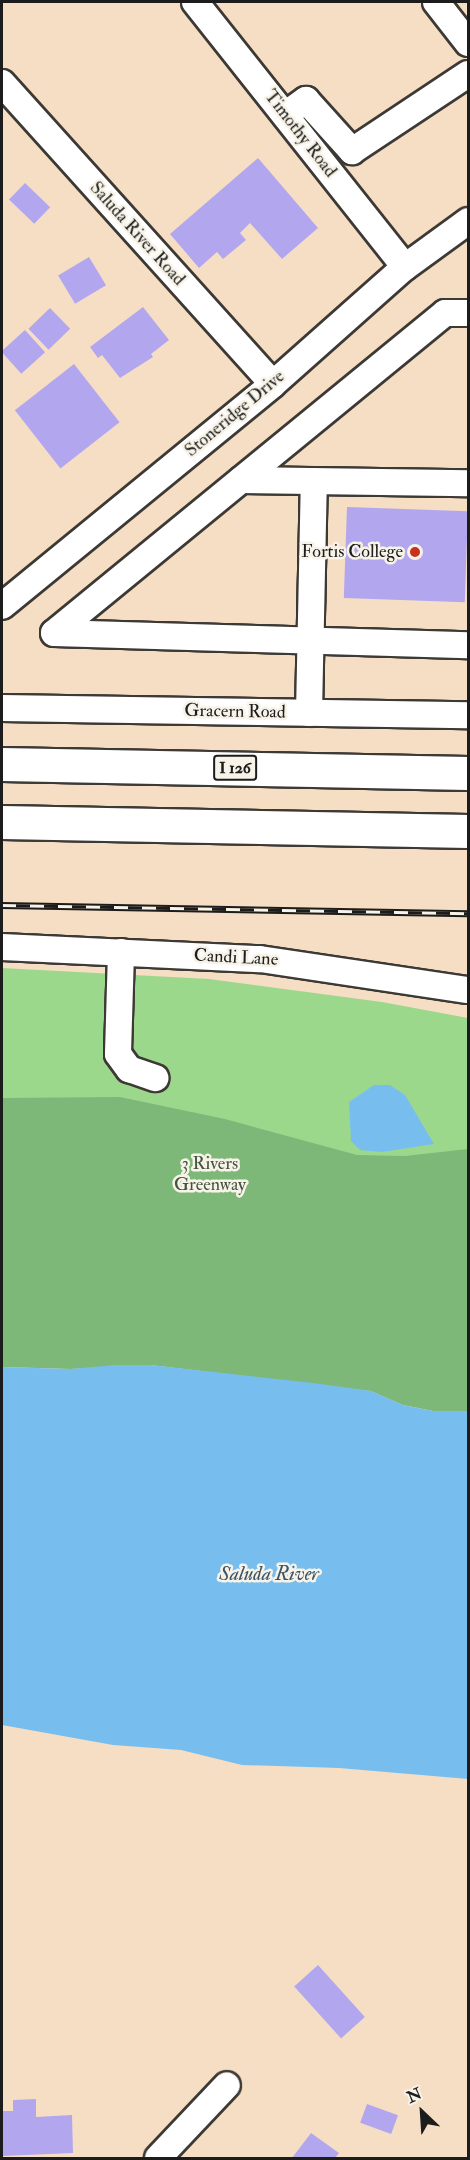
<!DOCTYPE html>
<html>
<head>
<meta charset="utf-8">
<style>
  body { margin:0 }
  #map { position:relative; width:470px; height:2160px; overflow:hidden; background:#f5dec4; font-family:"IM FELL Double Pica",serif }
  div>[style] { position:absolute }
  .green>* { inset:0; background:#9cd88c }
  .forest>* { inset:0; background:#7db878 }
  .water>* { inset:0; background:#77beef }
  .building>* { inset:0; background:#b2a7ee; transform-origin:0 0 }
  .roads { filter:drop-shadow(2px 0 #3d3935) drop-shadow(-2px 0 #3d3935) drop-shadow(0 2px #3d3935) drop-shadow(0 -2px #3d3935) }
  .minor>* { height:26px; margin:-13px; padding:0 13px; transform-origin:13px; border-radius:13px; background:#fff }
  .highway>* { height:33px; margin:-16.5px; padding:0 16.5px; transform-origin:16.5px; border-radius:16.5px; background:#fff }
  .rail>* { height:7px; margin-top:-3.5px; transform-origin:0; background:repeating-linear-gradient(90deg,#f7f3e8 0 14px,#1c1c1c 0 28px); box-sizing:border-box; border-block:2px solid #1c1c1c }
  .dots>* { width:16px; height:16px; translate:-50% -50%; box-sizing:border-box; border:3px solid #f7f3e8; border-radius:50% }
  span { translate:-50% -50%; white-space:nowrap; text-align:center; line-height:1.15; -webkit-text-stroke:5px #f7f3e8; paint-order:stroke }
  .shield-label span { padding:2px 4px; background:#f7f3e8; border:2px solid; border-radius:4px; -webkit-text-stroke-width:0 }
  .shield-label { font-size:16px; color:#1c1c1c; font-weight:700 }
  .street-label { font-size:18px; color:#1c1c1c }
  .poi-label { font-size:18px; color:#1c1c1c }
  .right { translate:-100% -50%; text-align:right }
  .park-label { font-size:18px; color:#42543e }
  .water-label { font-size:20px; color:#3c5566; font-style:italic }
  .frame { position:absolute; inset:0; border:3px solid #1c1c1c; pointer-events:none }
  .north { position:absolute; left:392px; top:2082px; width:60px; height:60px; -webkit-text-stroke:4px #f7f3e8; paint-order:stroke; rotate:335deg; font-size:16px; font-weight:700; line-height:24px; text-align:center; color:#1c1c1c }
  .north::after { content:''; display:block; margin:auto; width:21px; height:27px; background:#1c1c1c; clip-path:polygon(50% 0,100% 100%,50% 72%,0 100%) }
</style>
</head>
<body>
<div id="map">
  <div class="green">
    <i style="clip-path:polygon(2px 968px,209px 979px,382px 1002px,468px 1018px,468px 1411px,403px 1405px,371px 1391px,151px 1365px,2px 1367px)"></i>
  </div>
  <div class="forest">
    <i style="clip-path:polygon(120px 1097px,225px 1119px,357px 1155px,405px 1156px,468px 1149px,468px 1411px,433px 1411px,403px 1405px,371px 1391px,151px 1365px,70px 1369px,2px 1367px,2px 1098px)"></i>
  </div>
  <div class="water">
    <i style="clip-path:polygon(374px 1085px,390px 1085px,405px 1095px,434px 1144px,382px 1152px,360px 1150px,351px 1141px,349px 1102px)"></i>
    <i style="clip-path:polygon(116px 1365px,151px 1365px,313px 1383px,371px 1391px,403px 1405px,433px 1411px,468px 1411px,468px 1779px,339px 1768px,242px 1765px,181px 1750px,113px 1745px,2px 1725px,2px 1367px,70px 1369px)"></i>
  </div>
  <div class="building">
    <i style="clip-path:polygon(258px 158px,318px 228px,282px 259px,250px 223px,240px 233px,246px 240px,223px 259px,217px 252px,199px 268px,170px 234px)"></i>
    <i style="left:25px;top:183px;width:35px;height:23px;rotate:44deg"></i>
    <i style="left:89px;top:257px;width:33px;height:36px;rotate:59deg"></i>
    <i style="clip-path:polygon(143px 307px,169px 340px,151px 354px,153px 357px,120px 378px,102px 355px,98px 358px,90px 347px)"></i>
    <i style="left:50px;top:308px;width:29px;height:30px;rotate:46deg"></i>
    <i style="left:25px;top:330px;width:30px;height:32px;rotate:48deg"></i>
    <i style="left:74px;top:364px;width:74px;height:75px;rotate:52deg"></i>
    <i style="left:347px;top:507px;width:121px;height:91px;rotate:2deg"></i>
    <i style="left:318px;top:1965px;width:70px;height:32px;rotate:48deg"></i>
    <i style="clip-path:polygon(36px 2099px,36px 2117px,72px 2115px,73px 2153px,2px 2156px,2px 2111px,13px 2111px,13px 2100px)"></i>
    <i style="left:367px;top:2104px;width:33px;height:20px;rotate:20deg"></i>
    <i style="clip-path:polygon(311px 2133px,339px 2153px,335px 2158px,292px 2158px)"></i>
  </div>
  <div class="roads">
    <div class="minor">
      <i style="left:195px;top:2px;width:338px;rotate:51.6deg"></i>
      <i style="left:436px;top:2px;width:52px;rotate:52deg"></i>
      <i style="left:2px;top:83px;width:405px;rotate:48deg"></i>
      <i style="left:285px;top:115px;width:26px;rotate:-36deg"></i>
      <i style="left:306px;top:100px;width:69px;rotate:48deg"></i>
      <i style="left:352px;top:151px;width:139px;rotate:-33.6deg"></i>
      <i style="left:468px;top:313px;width:23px;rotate:180deg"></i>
      <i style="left:445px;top:313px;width:505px;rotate:140.7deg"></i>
      <i style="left:54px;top:633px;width:414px;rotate:1.7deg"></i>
      <i style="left:241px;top:480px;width:227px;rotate:0.8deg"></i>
      <i style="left:2px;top:606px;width:350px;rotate:-39.3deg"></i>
      <i style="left:273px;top:384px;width:176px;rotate:-41.6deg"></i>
      <i style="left:405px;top:267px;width:78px;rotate:-36.1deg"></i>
      <i style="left:2px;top:708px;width:466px;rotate:0.9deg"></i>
      <i style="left:309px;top:713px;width:232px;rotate:-88.8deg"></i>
      <i style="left:2px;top:947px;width:258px;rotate:2.7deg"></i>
      <i style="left:260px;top:959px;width:210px;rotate:8.5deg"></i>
      <i style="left:121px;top:952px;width:102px;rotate:91.7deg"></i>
      <i style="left:118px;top:1054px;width:19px;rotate:54deg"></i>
      <i style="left:129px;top:1069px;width:28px;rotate:19deg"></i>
      <i style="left:158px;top:2158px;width:100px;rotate:-46.6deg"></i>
    </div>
    <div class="highway">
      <i style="left:2px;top:764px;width:466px;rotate:1.1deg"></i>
      <i style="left:2px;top:822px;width:466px;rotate:1.1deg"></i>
    </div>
  </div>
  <div class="rail">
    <i style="left:2px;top:905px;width:466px;rotate:1deg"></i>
  </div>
  <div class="dots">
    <i style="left:415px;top:552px;background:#c8321e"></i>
  </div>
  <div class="shield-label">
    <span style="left:235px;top:768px">I 126</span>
  </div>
  <div class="street-label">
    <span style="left:300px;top:134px;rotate:52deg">Timothy Road</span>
    <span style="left:137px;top:234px;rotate:48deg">Saluda River Road</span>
    <span style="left:235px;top:414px;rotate:-40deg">Stoneridge Drive</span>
    <span style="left:235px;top:712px;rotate:1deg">Gracern Road</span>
    <span style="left:236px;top:958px;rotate:3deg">Candi Lane</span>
  </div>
  <div class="poi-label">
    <span class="right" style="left:403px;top:552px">Fortis College</span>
  </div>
  <div class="park-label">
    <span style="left:210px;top:1175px">3 Rivers<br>Greenway</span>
  </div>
  <div class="water-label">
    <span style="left:269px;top:1573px">Saluda River</span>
  </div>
  <div class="frame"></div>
  <div class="north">N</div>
</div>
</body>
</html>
